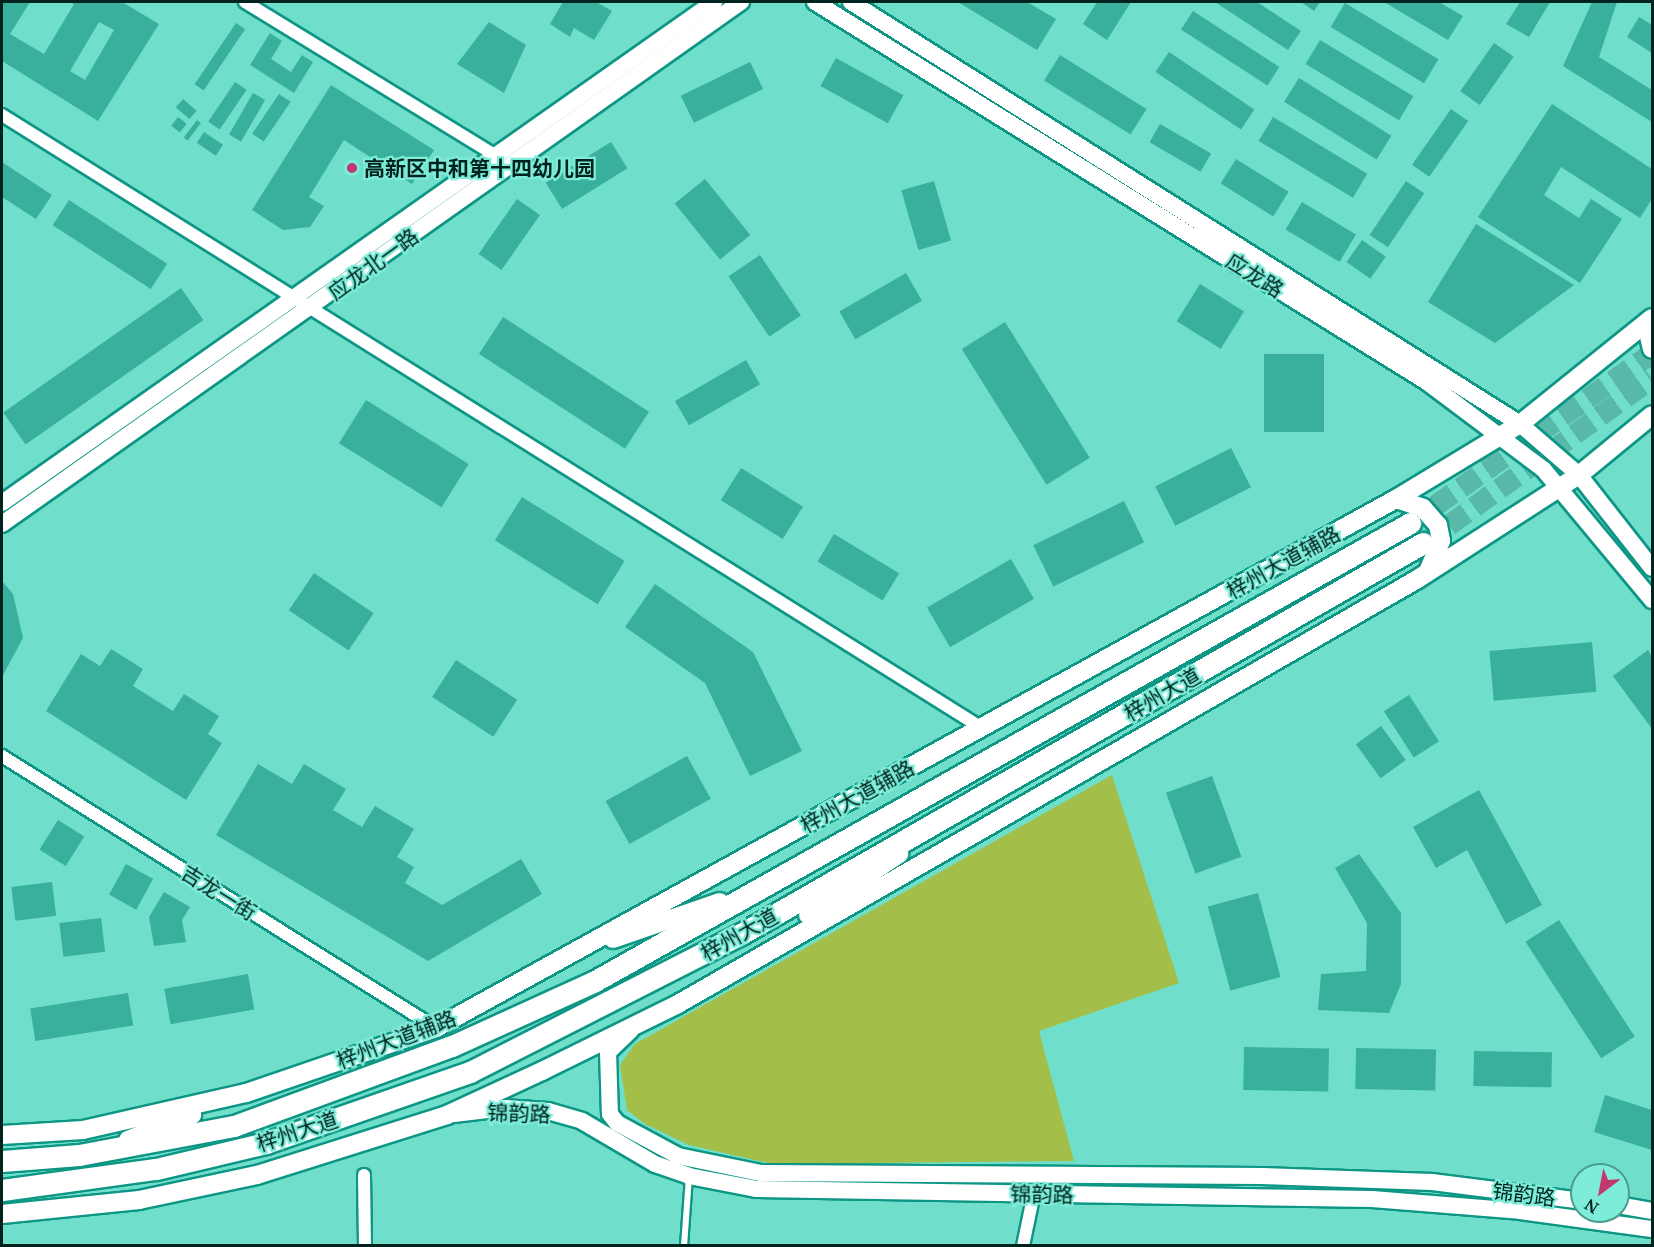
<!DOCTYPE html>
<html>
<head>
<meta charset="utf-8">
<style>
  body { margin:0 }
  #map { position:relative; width:1654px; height:1247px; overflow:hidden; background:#6fdfcc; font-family:"Noto Serif","Noto Sans SC",serif }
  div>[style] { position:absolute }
  .green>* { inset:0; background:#a4bf49 }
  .building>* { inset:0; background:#39af9d; transform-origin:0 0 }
  .trunk-tunnel>* { height:21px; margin-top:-10.5px; transform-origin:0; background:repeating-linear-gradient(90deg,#59b9a9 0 21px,transparent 0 31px) }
  .roads { filter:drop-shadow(2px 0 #0e9685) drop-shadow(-2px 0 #0e9685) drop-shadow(0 2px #0e9685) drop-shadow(0 -2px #0e9685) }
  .service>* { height:6px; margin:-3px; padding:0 3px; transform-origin:3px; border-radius:3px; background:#fff }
  .minor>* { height:12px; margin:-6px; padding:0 6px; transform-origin:6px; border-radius:6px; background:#fff }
  .tertiary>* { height:16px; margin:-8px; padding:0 8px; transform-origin:8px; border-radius:8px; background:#fff }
  .secondary>* { height:18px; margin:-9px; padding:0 9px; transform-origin:9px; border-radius:9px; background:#fff }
  .trunk>* { height:21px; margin:-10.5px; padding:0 10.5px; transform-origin:10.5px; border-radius:10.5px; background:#fff }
  .dots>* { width:16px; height:16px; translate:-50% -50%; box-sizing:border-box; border:3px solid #7dedd9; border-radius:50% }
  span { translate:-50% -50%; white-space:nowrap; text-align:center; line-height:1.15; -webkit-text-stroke:4.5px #7dedd9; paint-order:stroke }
  .poi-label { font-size:21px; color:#00231e; font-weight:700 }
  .left { translate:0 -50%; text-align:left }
  .street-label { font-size:21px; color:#00231e }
  .frame { position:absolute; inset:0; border:3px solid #00231e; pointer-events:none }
  .north { position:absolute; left:1570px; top:1163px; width:60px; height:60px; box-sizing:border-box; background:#7dedd9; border:2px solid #4b9c8e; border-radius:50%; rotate:212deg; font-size:16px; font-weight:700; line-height:24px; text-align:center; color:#00231e }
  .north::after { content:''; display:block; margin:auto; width:21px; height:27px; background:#c2376e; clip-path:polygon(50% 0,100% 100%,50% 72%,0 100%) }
</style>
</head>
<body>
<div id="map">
  <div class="green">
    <i style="clip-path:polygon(1112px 775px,1179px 983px,1039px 1031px,1074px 1161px,773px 1164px,689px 1145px,645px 1124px,627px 1110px,620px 1065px,635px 1044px)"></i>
  </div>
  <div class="building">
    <i style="clip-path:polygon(evenodd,2px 2px,30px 2px,10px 34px,44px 54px,74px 4px,70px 2px,122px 2px,159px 24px,98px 121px,2px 61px,2px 2px,99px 22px,114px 30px,85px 80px,70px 71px,99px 22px)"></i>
    <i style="clip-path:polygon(563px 2px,596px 2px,612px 11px,594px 40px,574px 28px,570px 37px,550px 24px)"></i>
    <i style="clip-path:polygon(958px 2px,1027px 2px,1056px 19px,1037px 50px)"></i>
    <i style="clip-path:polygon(1097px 2px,1131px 2px,1107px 40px,1083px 24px)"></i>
    <i style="clip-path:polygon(1215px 2px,1257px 2px,1301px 31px,1288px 50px)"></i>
    <i style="clip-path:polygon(1301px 2px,1320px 2px,1314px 11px)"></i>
    <i style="clip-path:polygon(1384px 2px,1439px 2px,1463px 16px,1448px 40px)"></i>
    <i style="clip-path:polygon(1520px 2px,1550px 2px,1529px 37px,1506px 24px)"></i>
    <i style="clip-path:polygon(1592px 2px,1617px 2px,1599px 57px,1652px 90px,1652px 122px,1563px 66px)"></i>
    <i style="left:1345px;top:3px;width:109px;height:28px;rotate:31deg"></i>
    <i style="left:1193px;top:11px;width:103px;height:22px;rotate:33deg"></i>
    <i style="clip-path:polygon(1639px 17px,1652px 25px,1652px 53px,1627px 37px)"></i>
    <i style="clip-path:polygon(489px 22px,526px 45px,504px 93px,457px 64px)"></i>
    <i style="left:236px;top:23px;width:11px;height:74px;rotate:34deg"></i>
    <i style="clip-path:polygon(270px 33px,282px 41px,271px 59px,291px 72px,302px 55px,313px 62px,294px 93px,250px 65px)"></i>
    <i style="left:1320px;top:40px;width:109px;height:28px;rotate:31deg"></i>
    <i style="left:1494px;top:43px;width:24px;height:59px;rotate:35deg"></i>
    <i style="left:1169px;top:52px;width:103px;height:24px;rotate:34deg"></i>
    <i style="left:1060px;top:55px;width:102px;height:30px;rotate:32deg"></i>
    <i style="left:836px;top:58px;width:77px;height:32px;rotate:29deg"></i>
    <i style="left:750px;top:62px;width:30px;height:77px;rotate:64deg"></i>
    <i style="left:1299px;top:78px;width:109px;height:28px;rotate:32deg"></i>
    <i style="left:235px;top:82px;width:14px;height:48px;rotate:34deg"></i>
    <i style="clip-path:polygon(331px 85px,434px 150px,412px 184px,344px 140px,309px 197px,324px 206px,310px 227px,283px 230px,252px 210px)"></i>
    <i style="left:253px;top:93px;width:14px;height:48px;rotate:30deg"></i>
    <i style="left:279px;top:94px;width:14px;height:48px;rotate:34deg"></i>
    <i style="left:183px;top:99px;width:18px;height:11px;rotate:41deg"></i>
    <i style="clip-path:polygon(1552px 104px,1652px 169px,1652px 199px,1640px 218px,1561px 167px,1544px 195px,1579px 218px,1591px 199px,1622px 219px,1580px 283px,1478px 217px)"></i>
    <i style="left:1451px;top:109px;width:21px;height:68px;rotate:35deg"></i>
    <i style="left:178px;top:117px;width:11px;height:11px;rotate:38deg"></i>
    <i style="left:1273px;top:117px;width:110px;height:28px;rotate:31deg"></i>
    <i style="left:197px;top:120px;width:5px;height:22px;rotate:37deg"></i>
    <i style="left:1160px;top:124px;width:59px;height:21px;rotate:30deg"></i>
    <i style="left:204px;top:132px;width:23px;height:13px;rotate:34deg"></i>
    <i style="left:611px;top:142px;width:31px;height:77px;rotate:58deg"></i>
    <i style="left:1236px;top:159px;width:62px;height:29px;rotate:32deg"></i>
    <i style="clip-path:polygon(2px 162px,52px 195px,36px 219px,2px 197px)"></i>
    <i style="left:705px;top:179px;width:72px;height:39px;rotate:51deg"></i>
    <i style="left:934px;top:181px;width:62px;height:34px;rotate:74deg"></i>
    <i style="left:1406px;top:181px;width:22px;height:65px;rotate:34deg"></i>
    <i style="left:517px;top:199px;width:28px;height:67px;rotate:35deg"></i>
    <i style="left:69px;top:200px;width:117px;height:30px;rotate:33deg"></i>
    <i style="left:1302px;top:202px;width:63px;height:32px;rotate:31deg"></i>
    <i style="clip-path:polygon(1476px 224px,1574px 285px,1495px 343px,1428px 302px)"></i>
    <i style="left:1362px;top:240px;width:29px;height:27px;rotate:35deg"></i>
    <i style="left:760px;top:255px;width:73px;height:38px;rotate:56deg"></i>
    <i style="left:906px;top:273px;width:32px;height:77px;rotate:60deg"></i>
    <i style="left:1200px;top:284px;width:52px;height:44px;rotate:32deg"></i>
    <i style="left:181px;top:288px;width:39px;height:217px;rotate:55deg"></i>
    <i style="left:503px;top:317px;width:174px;height:44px;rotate:33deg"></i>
    <i style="left:1005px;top:322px;width:160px;height:51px;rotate:58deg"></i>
    <i style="left:1264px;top:354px;width:60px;height:78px"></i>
    <i style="left:746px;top:360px;width:28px;height:82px;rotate:60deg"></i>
    <i style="left:366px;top:400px;width:121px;height:51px;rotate:32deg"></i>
    <i style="left:1231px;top:448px;width:44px;height:85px;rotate:63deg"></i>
    <i style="left:741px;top:468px;width:73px;height:38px;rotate:32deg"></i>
    <i style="left:522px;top:497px;width:121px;height:51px;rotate:32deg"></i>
    <i style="left:1124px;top:501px;width:46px;height:101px;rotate:64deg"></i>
    <i style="left:834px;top:534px;width:76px;height:32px;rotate:31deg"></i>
    <i style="left:1011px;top:559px;width:46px;height:97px;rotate:60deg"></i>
    <i style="left:314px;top:573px;width:72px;height:45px;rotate:34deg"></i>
    <i style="clip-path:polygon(2px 581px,13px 594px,23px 638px,2px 677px)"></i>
    <i style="clip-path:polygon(655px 584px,753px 652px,802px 751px,750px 776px,705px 683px,625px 627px)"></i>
    <i style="left:1592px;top:642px;width:50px;height:103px;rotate:85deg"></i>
    <i style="clip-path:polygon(111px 649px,143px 669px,133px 686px,173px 711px,184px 694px,219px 716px,208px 734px,222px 743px,186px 800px,46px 711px,81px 654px,100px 666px)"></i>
    <i style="clip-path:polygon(1648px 650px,1652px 657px,1652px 729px,1613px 676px)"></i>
    <i style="left:456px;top:660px;width:73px;height:44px;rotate:33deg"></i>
    <i style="left:1409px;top:695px;width:55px;height:30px;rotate:57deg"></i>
    <i style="left:1381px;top:726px;width:42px;height:31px;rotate:54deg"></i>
    <i style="left:687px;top:756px;width:49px;height:93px;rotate:61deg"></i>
    <i style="clip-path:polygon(258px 764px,292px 784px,304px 764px,346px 789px,333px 810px,362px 827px,375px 806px,414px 829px,397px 857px,414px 867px,405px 883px,442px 905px,521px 859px,542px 894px,428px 961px,216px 835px)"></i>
    <i style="left:1212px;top:776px;width:86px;height:49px;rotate:70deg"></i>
    <i style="clip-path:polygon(1479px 790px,1542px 905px,1506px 924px,1467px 850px,1436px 868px,1413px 827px)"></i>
    <i style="left:58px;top:820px;width:31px;height:35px;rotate:32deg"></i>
    <i style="clip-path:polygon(1359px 854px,1401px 913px,1401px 984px,1389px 1013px,1318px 1010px,1321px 974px,1366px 971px,1367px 923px,1335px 868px)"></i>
    <i style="left:126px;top:864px;width:31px;height:35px;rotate:29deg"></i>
    <i style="left:52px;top:882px;width:34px;height:41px;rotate:83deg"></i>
    <i style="clip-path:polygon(164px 892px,190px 907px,182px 920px,186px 942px,154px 946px,149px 917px)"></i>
    <i style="left:1258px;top:893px;width:87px;height:52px;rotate:75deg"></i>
    <i style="left:101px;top:918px;width:34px;height:42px;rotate:83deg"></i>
    <i style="left:1559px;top:920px;width:139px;height:40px;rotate:57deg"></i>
    <i style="left:248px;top:974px;width:36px;height:85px;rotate:80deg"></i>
    <i style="left:128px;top:993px;width:33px;height:99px;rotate:81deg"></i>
    <i style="left:1244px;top:1047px;width:85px;height:43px;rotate:1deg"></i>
    <i style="left:1356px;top:1048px;width:80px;height:41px;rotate:1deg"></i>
    <i style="left:1474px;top:1051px;width:78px;height:35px;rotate:1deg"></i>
    <i style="clip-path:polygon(1605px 1095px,1652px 1110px,1652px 1150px,1594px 1132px)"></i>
  </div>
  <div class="trunk-tunnel">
    <i style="left:1410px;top:523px;width:296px;rotate:-35.1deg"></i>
    <i style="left:1424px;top:543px;width:281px;rotate:-35.9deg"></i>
  </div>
  <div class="roads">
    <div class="service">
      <i style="left:684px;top:1246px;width:69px;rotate:-85.9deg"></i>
    </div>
    <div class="minor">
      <i style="left:245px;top:2px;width:294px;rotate:31.5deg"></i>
      <i style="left:2px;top:115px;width:1156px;rotate:32.03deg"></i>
      <i style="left:2px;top:756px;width:512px;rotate:32.08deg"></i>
      <i style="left:364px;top:1175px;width:71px;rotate:89.2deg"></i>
      <i style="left:1023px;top:1246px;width:54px;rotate:-78.3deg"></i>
    </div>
    <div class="tertiary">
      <i style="left:815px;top:2px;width:720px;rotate:31.84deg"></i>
      <i style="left:1427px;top:382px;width:146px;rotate:36.9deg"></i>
      <i style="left:1544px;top:470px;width:169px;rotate:50.3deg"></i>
      <i style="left:851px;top:2px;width:791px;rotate:32.24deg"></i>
      <i style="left:1520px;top:424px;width:78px;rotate:40.8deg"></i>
      <i style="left:1579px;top:475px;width:118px;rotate:51.9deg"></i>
      <i style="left:2px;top:503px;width:871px;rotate:-35.13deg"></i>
      <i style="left:2px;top:524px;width:905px;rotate:-35.24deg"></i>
      <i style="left:631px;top:1030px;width:32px;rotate:136deg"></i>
      <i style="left:608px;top:1052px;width:62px;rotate:88.2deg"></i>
      <i style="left:610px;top:1114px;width:11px;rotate:52deg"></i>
      <i style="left:617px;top:1123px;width:69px;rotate:28.4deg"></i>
      <i style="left:678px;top:1156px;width:85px;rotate:11.6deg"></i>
      <i style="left:761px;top:1173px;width:501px;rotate:0.34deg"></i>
      <i style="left:1262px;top:1176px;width:170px;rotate:2deg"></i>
      <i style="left:1432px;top:1182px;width:151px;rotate:7.2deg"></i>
      <i style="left:454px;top:1114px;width:50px;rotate:-6.8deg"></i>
      <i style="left:504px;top:1108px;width:44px;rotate:3.9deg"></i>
      <i style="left:548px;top:1111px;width:35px;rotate:16deg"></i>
      <i style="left:582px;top:1121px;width:85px;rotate:30.5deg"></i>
      <i style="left:655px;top:1164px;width:36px;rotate:19deg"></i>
      <i style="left:689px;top:1176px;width:68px;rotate:11deg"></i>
      <i style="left:756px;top:1189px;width:616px;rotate:0.93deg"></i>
      <i style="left:1372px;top:1199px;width:148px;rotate:4.6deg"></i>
      <i style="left:1520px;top:1211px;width:133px;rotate:7.8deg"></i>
      <i style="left:1618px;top:1205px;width:35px;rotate:10deg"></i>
    </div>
    <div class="secondary">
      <i style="left:1652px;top:319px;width:14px;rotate:107deg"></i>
      <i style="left:1648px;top:332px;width:17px;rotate:77deg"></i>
      <i style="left:1396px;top:499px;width:28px;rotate:18deg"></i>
      <i style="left:1423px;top:508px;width:23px;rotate:49deg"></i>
      <i style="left:1438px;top:525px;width:16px;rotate:79deg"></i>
      <i style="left:1441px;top:541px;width:33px;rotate:113deg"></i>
      <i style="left:808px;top:915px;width:110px;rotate:-33.8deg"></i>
      <i style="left:613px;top:939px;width:113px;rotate:-19.1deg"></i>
      <i style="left:2px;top:1135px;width:81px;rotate:-3.5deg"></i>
      <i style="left:83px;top:1130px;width:167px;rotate:-12.8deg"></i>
      <i style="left:246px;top:1093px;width:201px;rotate:-18.9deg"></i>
      <i style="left:436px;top:1028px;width:1096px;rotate:-28.86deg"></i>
      <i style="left:1396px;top:499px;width:145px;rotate:-31.2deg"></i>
      <i style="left:1520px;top:424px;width:169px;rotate:-38.8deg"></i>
      <i style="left:128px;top:1140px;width:69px;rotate:-21.3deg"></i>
      <i style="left:2px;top:1214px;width:138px;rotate:-5.8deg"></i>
      <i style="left:139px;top:1200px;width:121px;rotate:-12deg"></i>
      <i style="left:257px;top:1175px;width:199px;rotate:-17.5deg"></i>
      <i style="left:447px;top:1115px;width:105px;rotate:-24.9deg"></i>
      <i style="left:542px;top:1071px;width:152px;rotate:-26.2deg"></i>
      <i style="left:678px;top:1004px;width:851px;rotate:-29.88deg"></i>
      <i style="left:1416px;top:580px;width:194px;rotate:-32.8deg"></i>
      <i style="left:1579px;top:475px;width:94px;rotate:-39.4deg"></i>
    </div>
    <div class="trunk">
      <i style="left:2px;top:1161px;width:77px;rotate:-4.5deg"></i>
      <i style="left:79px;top:1155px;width:158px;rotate:-10.6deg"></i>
      <i style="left:234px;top:1126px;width:232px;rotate:-20.2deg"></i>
      <i style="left:452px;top:1046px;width:157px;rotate:-24.4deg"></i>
      <i style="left:595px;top:981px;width:935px;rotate:-29.33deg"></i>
      <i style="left:2px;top:1190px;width:155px;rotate:-7.8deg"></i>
      <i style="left:156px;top:1169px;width:113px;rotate:-13.3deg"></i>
      <i style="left:266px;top:1143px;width:216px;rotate:-19.2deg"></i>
      <i style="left:470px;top:1072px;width:304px;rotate:-27deg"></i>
      <i style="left:741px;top:934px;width:786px;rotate:-29.83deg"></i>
    </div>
  </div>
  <div class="dots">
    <i style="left:352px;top:168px;background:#c2376e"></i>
  </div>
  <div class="poi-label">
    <span class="left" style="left:364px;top:168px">高新区中和第十四幼儿园</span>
  </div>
  <div class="street-label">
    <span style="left:373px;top:264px;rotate:-36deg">应龙北一路</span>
    <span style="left:1255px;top:275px;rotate:32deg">应龙路</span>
    <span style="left:1283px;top:562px;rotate:-29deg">梓州大道辅路</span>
    <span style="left:1162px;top:694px;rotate:-30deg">梓州大道</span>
    <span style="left:857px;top:796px;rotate:-29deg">梓州大道辅路</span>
    <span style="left:219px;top:892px;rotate:32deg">吉龙一街</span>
    <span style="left:739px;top:934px;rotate:-29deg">梓州大道</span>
    <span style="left:396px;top:1039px;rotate:-21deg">梓州大道辅路</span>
    <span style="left:519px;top:1113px;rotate:2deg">锦韵路</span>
    <span style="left:297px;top:1131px;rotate:-18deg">梓州大道</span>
    <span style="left:1042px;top:1194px;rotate:1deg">锦韵路</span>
    <span style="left:1524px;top:1194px;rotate:7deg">锦韵路</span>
  </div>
  <div class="frame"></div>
  <div class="north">N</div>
</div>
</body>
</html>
